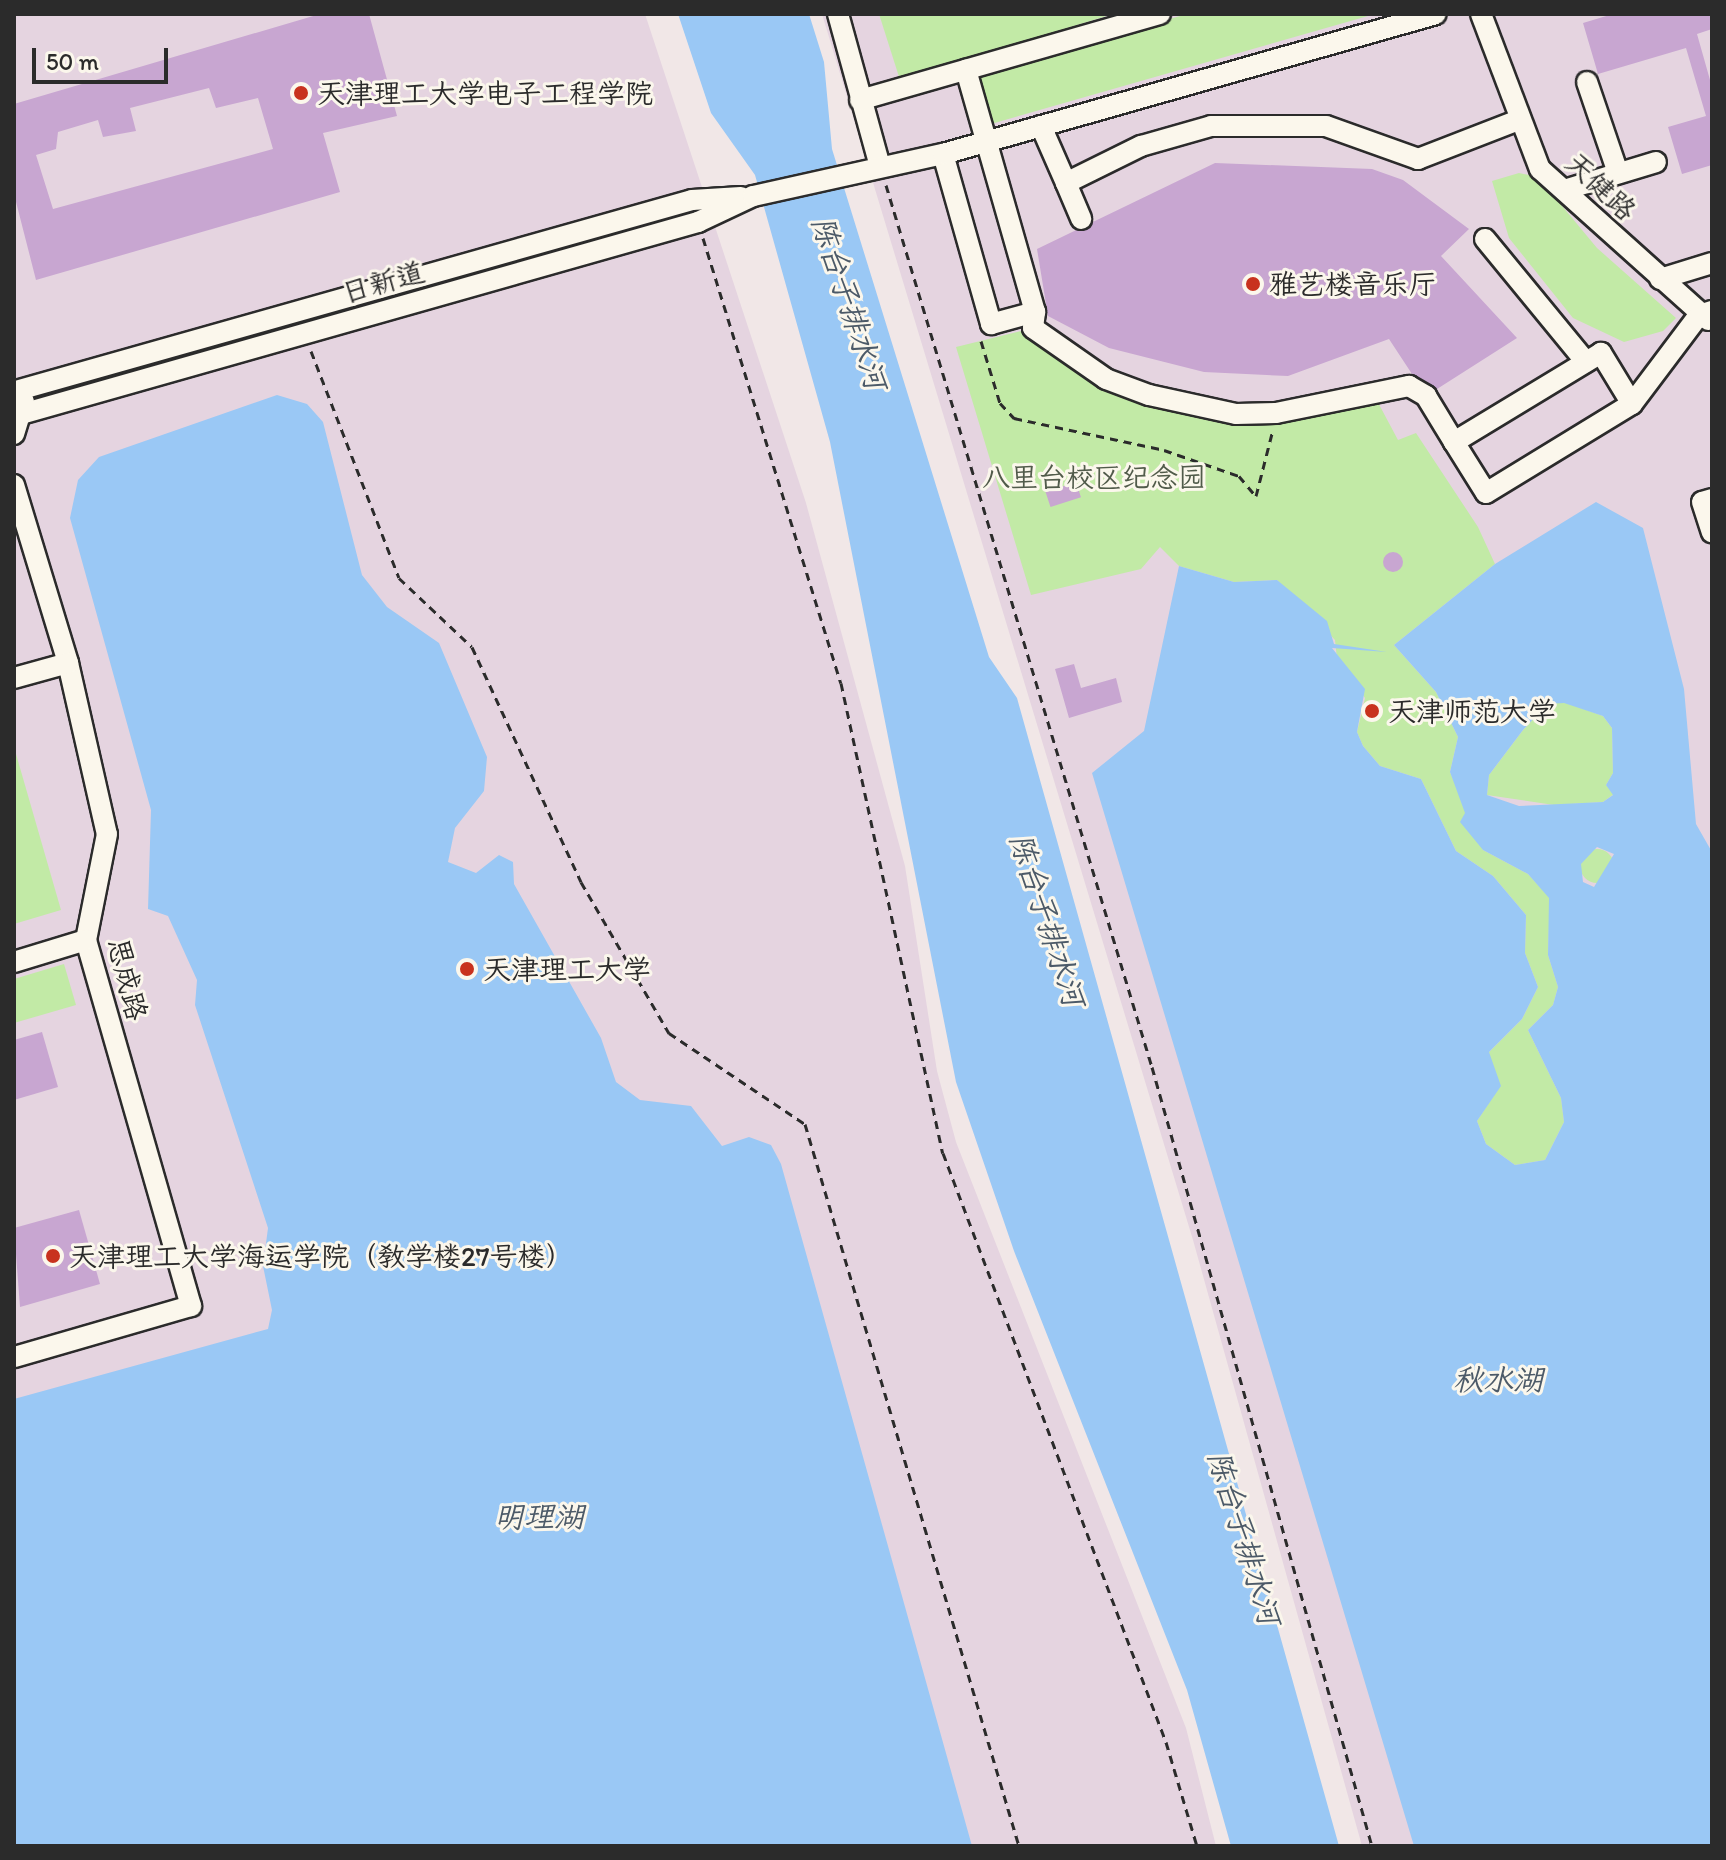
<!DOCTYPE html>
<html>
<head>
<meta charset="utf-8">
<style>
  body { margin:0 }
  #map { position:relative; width:1726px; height:1860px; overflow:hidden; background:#f1e7e7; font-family:Itim,"LXGW WenKai TC",sans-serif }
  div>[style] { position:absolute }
  .built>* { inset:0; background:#e5d4e0 }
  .green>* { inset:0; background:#c2eaa6 }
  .round { border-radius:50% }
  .water>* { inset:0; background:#9ac8f5 }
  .building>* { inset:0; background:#c8a6d1; transform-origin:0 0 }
  .path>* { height:3px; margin-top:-1.5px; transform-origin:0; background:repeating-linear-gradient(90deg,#2b2b2b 0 8px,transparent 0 14px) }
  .roads { filter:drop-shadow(2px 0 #2b2b2b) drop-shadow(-2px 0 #2b2b2b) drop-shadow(0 2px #2b2b2b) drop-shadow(0 -2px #2b2b2b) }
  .minor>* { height:20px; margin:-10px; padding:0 10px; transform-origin:10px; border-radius:10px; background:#fbf7ec }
  .dots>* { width:22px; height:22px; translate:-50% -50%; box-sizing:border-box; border:4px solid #fbf7ec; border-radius:50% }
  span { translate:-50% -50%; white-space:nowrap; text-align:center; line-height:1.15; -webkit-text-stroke:6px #fbf7ec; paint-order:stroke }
  .poi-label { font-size:28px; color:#2b2b2b }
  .left { translate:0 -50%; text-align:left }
  .street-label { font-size:28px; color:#2b2b2b }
  .park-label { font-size:28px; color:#515b4a }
  .water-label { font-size:30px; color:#4c5a68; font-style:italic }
  .frame { position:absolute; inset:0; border:16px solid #2b2b2b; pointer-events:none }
  .scale { position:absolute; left:32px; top:48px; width:136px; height:36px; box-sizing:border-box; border:4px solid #2b2b2b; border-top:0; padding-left:10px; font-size:24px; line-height:28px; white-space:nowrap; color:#2b2b2b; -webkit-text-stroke:6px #fbf7ec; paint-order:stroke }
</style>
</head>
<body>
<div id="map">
  <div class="built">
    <i style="clip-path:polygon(14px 14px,645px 14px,806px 503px,905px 866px,937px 1071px,956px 1142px,1186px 1728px,1216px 1846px,14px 1846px)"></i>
    <i style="clip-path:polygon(822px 14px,1712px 14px,1712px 1846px,1362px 1846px,1193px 1240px)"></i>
  </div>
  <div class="green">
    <i style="clip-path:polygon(879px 14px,1113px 14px,900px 80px)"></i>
    <i style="clip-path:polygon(1187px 14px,1375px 14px,991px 124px,976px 74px)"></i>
    <i style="clip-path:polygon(1519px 173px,1538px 177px,1597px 248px,1676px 318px,1663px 331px,1624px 342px,1573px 318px,1509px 238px,1492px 181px)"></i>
    <i style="clip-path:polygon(1033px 328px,1106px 379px,1236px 414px,1374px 395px,1398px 440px,1416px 433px,1478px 527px,1495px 564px,1394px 645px,1436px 692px,1458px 737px,1450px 772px,1483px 850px,1528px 874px,1550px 898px,1548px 955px,1558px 987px,1553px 1005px,1528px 1030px,1561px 1098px,1564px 1122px,1545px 1160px,1515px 1165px,1486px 1144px,1477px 1121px,1494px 1095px,1489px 1052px,1522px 1019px,1538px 987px,1525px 953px,1526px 915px,1493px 876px,1456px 851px,1421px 779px,1380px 766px,1363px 746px,1357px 732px,1365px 698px,1337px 659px,1335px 640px,1277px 580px,1234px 582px,1179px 566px,1160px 547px,1141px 569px,1031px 595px,956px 347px)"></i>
    <i style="clip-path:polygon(1564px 702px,1603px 716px,1612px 728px,1613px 773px,1606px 785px,1614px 794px,1603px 802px,1554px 805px,1487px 795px,1489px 775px,1523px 730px,1547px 704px)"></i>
    <i style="clip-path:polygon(14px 747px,61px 910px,14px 924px)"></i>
    <i class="round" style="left:1580px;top:849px;width:34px;height:34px"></i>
    <i style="clip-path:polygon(64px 964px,76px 1005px,14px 1023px,14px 979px)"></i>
  </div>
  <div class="water">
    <i style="clip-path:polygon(678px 14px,809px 14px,824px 62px,832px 149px,989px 657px,1017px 698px,1339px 1846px,1231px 1846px,1187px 1690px,1014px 1251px,956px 1082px,830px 442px,755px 175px,711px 113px)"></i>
    <i style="clip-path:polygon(277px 395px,307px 404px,323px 422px,362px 575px,387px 607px,439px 643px,487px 757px,484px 791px,455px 828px,448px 862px,476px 873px,499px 855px,513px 862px,514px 884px,601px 1038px,616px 1082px,640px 1100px,691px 1106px,722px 1146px,749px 1137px,771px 1145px,781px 1164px,972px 1846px,14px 1846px,14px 1399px,268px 1329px,272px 1310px,263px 1266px,268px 1228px,195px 1005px,197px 980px,168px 916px,148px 909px,151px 810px,70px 518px,78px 480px,99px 457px)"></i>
    <i style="clip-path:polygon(evenodd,1596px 502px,1643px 528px,1684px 689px,1696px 824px,1712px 852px,1712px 1846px,1414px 1846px,1092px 773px,1144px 731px,1179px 566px,1234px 582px,1277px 580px,1327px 621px,1334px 644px,1387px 652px,1332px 648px,1365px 689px,1357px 732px,1363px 746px,1380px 766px,1421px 779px,1456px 851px,1493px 876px,1526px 915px,1525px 953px,1538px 987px,1522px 1019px,1489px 1052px,1501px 1086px,1477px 1121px,1486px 1144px,1515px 1165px,1545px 1160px,1564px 1122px,1561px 1098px,1528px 1030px,1553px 1005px,1558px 987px,1548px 955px,1549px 898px,1528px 874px,1483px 850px,1460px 822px,1465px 813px,1450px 772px,1458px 737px,1436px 692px,1394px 645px,1495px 564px,1596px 502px,1564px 703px,1603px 716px,1612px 728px,1613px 773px,1606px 785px,1613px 795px,1603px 802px,1519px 806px,1487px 795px,1489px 775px,1523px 730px,1547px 704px,1564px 703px,1596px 502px,1597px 847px,1614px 854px,1594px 887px,1583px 882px,1581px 864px,1597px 847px)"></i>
  </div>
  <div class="building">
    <i style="clip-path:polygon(evenodd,320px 14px,369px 14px,397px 116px,323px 133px,340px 192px,36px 280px,14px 194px,14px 104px,320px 14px,209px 88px,216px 108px,258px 98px,273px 149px,53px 209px,36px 155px,56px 149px,58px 132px,98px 120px,103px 137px,136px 131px,130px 108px,209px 88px)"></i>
    <i style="clip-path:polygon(1613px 14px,1712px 14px,1712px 29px,1697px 34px,1712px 87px,1712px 165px,1682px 174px,1668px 127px,1706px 116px,1686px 48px,1598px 74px,1583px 23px)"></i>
    <i style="clip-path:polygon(1215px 163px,1372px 169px,1403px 180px,1469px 229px,1441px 256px,1517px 338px,1437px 389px,1412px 374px,1389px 339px,1288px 376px,1204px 372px,1109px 348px,1048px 316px,1037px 249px)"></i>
    <i style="left:1076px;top:482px;width:16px;height:32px;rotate:72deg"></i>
    <i class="round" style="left:1383px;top:552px;width:20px;height:20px"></i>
    <i style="clip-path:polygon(1074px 664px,1081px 688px,1116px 678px,1122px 702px,1069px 718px,1055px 669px)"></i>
    <i style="clip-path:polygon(42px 1032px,58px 1087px,14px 1100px,14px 1040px)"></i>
    <i style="clip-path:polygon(79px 1210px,100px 1284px,20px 1307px,14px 1228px)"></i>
  </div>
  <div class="path">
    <i style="left:886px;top:185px;width:921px;rotate:73.22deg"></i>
    <i style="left:1152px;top:1067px;width:809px;rotate:74.23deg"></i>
    <i style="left:703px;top:238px;width:466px;rotate:72.8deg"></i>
    <i style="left:841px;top:683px;width:481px;rotate:77.8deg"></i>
    <i style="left:943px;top:1153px;width:630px;rotate:69.26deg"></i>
    <i style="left:1166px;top:1742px;width:109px;rotate:73.4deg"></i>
    <i style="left:981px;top:341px;width:65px;rotate:73deg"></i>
    <i style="left:1000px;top:403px;width:21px;rotate:47deg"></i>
    <i style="left:1014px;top:418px;width:153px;rotate:12deg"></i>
    <i style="left:1164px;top:450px;width:79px;rotate:19.1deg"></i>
    <i style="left:1239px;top:476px;width:26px;rotate:50deg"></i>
    <i style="left:1256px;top:496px;width:65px;rotate:-75.7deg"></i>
    <i style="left:311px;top:351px;width:243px;rotate:68.8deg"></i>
    <i style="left:399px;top:578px;width:100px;rotate:43.4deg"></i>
    <i style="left:472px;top:647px;width:259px;rotate:65.1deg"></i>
    <i style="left:581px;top:882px;width:175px;rotate:59.8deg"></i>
    <i style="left:669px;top:1033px;width:164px;rotate:33.8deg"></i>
    <i style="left:805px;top:1124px;width:753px;rotate:73.49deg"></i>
  </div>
  <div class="roads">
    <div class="minor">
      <i style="left:838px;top:14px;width:158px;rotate:74.6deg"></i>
      <i style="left:1481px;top:14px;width:166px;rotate:69.2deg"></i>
      <i style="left:1540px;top:169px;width:226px;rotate:41.9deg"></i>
      <i style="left:1587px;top:82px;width:96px;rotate:71.2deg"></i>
      <i style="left:860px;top:100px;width:312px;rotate:-16deg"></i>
      <i style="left:1041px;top:126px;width:62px;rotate:66.3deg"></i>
      <i style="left:1066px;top:183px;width:84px;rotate:-26.3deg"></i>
      <i style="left:1141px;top:146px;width:73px;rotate:-15.9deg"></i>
      <i style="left:1211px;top:126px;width:115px"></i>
      <i style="left:1326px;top:126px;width:98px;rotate:19.7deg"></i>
      <i style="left:1418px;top:159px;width:110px;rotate:-21.2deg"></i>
      <i style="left:943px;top:154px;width:177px;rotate:74.2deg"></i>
      <i style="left:991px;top:324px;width:46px;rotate:-15.3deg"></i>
      <i style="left:1035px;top:312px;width:252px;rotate:-105.9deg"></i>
      <i style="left:1066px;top:183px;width:39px;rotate:67deg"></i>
      <i style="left:1564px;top:190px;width:96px;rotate:-16.9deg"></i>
      <i style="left:1485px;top:239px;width:159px;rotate:50.6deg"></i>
      <i style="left:1660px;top:279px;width:54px;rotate:-17.1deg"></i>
      <i style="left:1035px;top:312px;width:16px;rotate:97deg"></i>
      <i style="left:1033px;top:328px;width:89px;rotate:34.9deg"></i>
      <i style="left:1106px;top:379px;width:46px;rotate:20.4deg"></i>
      <i style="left:1149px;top:395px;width:89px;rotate:12.3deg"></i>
      <i style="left:1236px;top:414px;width:40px;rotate:-1.4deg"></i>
      <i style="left:1276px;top:413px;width:136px;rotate:-11.5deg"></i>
      <i style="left:1409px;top:386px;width:20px;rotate:30deg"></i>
      <i style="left:1426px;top:396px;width:54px;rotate:58.7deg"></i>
      <i style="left:19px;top:390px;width:699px;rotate:-15.77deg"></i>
      <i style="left:692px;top:200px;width:49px;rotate:-3.5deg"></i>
      <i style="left:1632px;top:404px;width:60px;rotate:-121.3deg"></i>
      <i style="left:1601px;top:353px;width:172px;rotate:148.8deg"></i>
      <i style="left:1454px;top:442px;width:60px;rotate:57.9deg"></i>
      <i style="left:1486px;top:493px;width:171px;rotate:-31.4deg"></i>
      <i style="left:1632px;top:404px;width:111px;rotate:-53deg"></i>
      <i style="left:1699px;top:315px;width:14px;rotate:-17deg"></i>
      <i style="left:25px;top:413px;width:700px;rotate:-15.84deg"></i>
      <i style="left:698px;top:222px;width:61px;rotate:-25.3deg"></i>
      <i style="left:753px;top:196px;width:195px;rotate:-12.5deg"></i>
      <i style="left:943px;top:154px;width:512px;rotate:-15.85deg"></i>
      <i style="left:14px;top:434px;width:34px;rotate:-73deg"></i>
      <i style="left:14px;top:485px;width:186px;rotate:73.1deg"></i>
      <i style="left:68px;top:663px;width:175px;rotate:77.2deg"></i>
      <i style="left:107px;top:834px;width:108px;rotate:101.2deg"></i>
      <i style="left:86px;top:940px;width:381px;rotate:74deg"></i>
      <i style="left:191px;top:1306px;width:184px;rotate:163.9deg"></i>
      <i style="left:1712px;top:499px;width:10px;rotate:163deg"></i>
      <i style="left:1702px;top:502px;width:32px;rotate:72deg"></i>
      <i style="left:14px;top:678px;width:56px;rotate:-15.5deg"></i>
      <i style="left:14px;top:962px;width:75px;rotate:-17deg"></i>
    </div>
  </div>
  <div class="dots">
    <i style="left:301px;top:93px;background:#c8321e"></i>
    <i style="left:1253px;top:284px;background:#c8321e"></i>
    <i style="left:1372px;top:711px;background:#c8321e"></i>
    <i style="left:467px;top:969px;background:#c8321e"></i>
    <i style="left:53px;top:1256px;background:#c8321e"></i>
  </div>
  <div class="poi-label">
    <span class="left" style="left:317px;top:93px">天津理工大学电子工程学院</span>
    <span class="left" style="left:1269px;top:284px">雅艺楼音乐厅</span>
    <span class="left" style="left:1388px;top:711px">天津师范大学</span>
    <span class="left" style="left:483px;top:969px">天津理工大学</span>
    <span class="left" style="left:69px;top:1256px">天津理工大学海运学院（教学楼27号楼）</span>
  </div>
  <div class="street-label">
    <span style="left:1601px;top:186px;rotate:43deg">天健路</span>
    <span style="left:383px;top:282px;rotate:-16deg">日新道</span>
    <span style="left:128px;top:979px;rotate:76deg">思成路</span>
  </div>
  <div class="park-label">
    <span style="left:1094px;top:477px">八里台校区纪念园</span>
  </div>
  <div class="water-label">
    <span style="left:849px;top:303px;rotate:72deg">陈台子排水河</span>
    <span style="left:1047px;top:920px;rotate:72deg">陈台子排水河</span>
    <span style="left:1498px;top:1380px">秋水湖</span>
    <span style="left:539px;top:1517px">明理湖</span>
    <span style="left:1244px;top:1538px;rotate:73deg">陈台子排水河</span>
  </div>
  <div class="frame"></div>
  <div class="scale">50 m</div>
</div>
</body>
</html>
